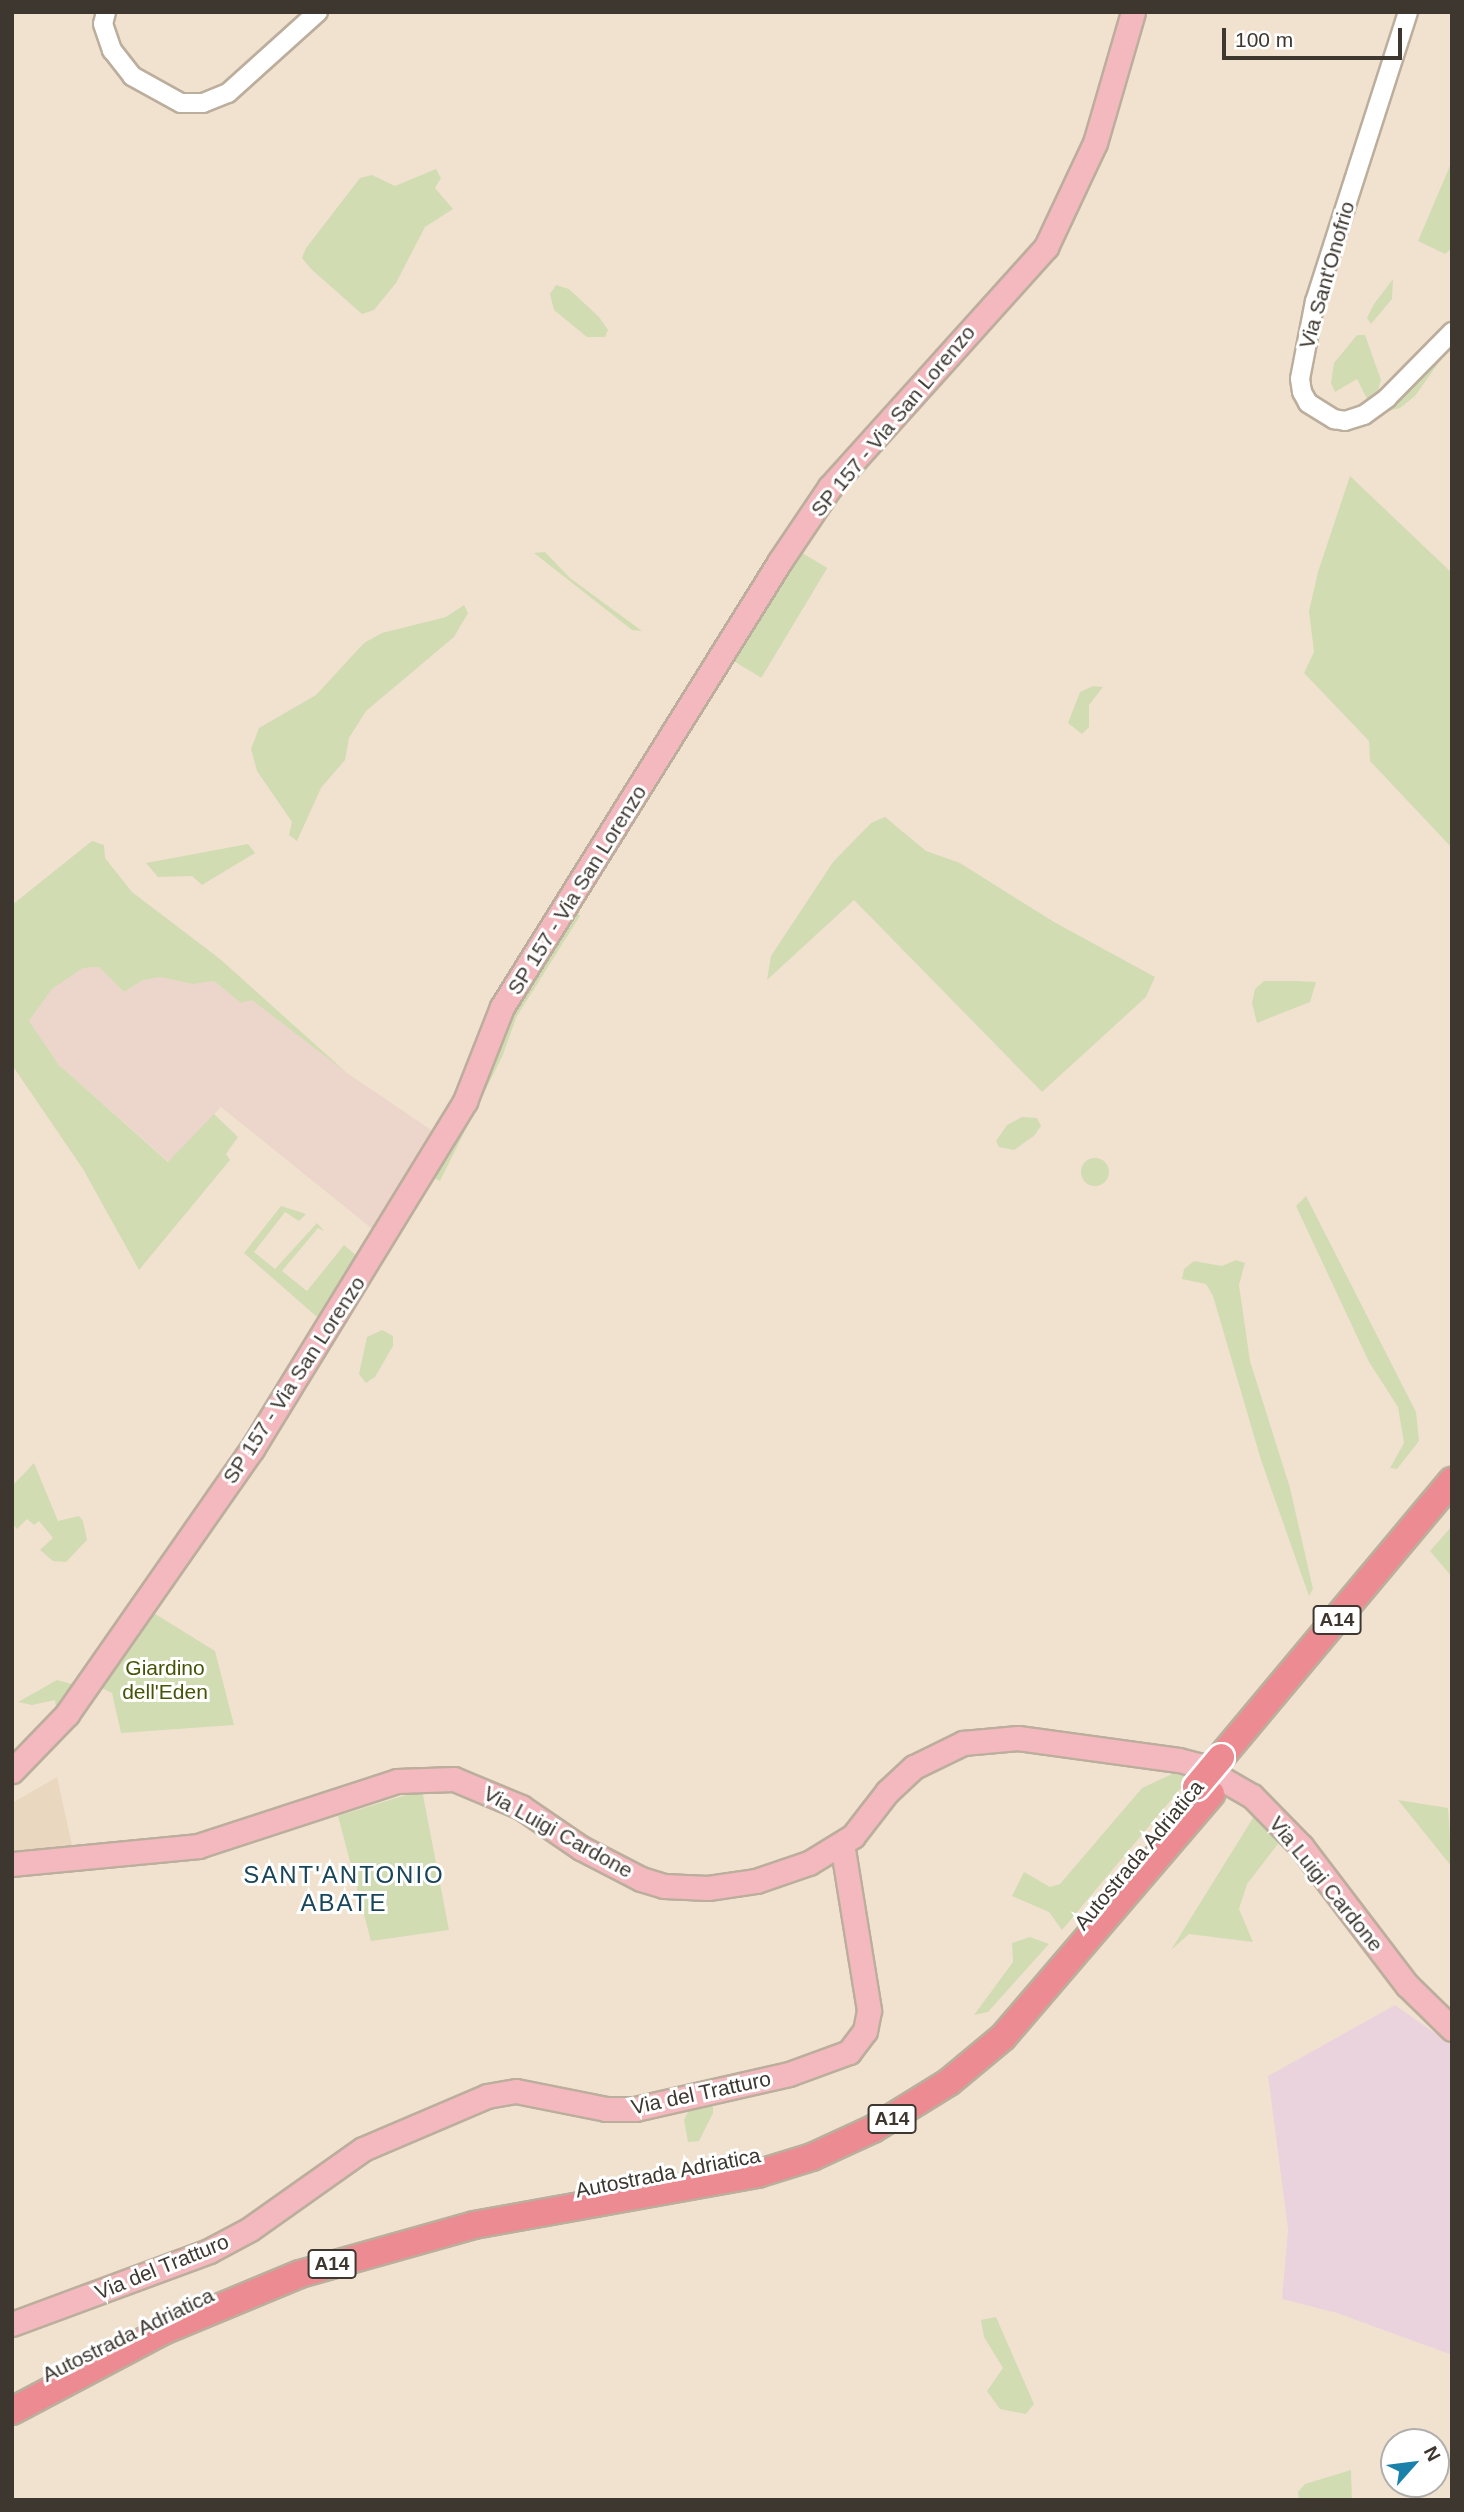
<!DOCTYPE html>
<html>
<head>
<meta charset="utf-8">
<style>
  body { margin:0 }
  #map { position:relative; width:1464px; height:2512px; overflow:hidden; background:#f1e2d0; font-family:Arial,sans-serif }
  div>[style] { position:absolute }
  .commercial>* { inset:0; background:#ebd3dd }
  .industrial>* { inset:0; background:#ecd5ca }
  .built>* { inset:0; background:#ead7bf }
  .green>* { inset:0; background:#d1dcb3; transform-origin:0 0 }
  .round { border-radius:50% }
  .roads { filter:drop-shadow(2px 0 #bcae9d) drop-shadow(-2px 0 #bcae9d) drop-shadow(0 2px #bcae9d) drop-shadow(0 -2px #bcae9d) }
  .minor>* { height:18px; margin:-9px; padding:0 9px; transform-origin:9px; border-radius:9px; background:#fff }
  .major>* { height:23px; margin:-11.5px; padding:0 11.5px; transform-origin:11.5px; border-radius:11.5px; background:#f4b9be }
  .highway>* { height:26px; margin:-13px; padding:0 13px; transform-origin:13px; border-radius:13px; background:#ec8b92 }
  .bridges { filter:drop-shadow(2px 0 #fff) drop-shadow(-2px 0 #fff) drop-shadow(0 2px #fff) drop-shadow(0 -2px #fff) }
  .highway-bridge>* { height:26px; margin:-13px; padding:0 13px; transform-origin:13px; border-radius:13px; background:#ec8b92 }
  span { translate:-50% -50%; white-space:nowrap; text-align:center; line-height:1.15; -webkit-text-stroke:6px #fff; paint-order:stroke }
  .shield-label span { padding:2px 5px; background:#fff; border:2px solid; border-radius:5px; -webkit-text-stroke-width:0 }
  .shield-label { font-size:19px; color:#3d3730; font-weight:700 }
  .street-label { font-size:21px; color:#3d3730 }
  .park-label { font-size:21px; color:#465405 }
  .quarter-label { font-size:24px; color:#184559; letter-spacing:2px }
  .frame { position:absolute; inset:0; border:14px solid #3d3730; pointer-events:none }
  .north { position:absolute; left:1380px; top:2428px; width:70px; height:70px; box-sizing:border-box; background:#fff; border:2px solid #b1afac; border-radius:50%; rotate:62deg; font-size:19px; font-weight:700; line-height:28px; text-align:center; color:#3d3730 }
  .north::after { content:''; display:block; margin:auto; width:24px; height:32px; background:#1981aa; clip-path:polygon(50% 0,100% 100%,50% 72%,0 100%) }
  .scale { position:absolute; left:1222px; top:28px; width:180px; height:32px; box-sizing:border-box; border:4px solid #3d3730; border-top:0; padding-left:9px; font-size:21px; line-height:24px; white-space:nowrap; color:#3d3730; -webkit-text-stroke:5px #fff; paint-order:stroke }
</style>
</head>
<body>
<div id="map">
  <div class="commercial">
    <i style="clip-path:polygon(1395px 2005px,1452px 2045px,1452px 2355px,1337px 2313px,1282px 2299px,1288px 2229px,1268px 2076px)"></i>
  </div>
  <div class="industrial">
    <i style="clip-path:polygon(99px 967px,124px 992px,143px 980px,160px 977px,193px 984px,214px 981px,241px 1003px,252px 999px,347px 1073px,443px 1138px,381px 1236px,221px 1107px,169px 1162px,59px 1065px,29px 1021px,52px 989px,83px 968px)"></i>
  </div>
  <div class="built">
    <i style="clip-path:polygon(57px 1777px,74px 1854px,12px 1858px,12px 1803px)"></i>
  </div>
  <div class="green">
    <i style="clip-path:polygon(1452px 161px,1452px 248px,1445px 254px,1418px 241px)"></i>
    <i style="clip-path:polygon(436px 169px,441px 178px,435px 188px,453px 209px,425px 227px,396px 283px,374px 310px,362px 314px,311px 269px,302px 258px,306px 248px,360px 178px,372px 175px,395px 186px)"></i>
    <i style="clip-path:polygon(1393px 279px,1392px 299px,1371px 324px,1367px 318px,1374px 304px)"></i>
    <i style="clip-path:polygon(556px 285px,569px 289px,599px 317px,608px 330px,605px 337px,587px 337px,554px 310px,550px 294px)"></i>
    <i style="clip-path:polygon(1357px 335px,1365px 335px,1381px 380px,1376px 397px,1368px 401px,1357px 379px,1335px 392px,1331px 383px,1334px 363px)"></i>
    <i style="clip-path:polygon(1452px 344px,1415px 396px,1400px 408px,1384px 412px)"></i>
    <i style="clip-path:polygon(1350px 476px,1452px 573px,1452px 848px,1370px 761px,1369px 741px,1304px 673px,1314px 652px,1309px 611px,1318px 572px)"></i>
    <i style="left:799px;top:551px;width:33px;height:128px;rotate:31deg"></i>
    <i style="clip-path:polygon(545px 552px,570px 578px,642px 631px,632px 630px,534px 553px)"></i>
    <i style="clip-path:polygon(464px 605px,468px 613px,454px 637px,366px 711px,349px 738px,345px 760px,321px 788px,297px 841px,289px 835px,292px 822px,257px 771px,251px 749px,259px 728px,316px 695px,364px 643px,382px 633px,446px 617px)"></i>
    <i style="clip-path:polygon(1093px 686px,1103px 687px,1089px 705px,1089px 727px,1082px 734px,1068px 723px,1080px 692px)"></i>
    <i style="clip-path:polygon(885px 817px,926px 851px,960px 863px,1054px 922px,1155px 977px,1146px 997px,1042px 1092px,854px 900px,767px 980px,771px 956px,833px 862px,871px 823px)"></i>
    <i style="clip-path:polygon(92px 841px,104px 845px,105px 858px,132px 892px,220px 959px,347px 1073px,252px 1000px,241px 1003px,214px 981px,193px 984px,160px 977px,143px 980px,124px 992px,99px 967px,83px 968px,52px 989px,29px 1021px,59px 1065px,168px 1162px,214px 1114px,238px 1137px,226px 1154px,230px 1160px,139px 1270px,83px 1169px,12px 1065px,12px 905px)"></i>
    <i style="clip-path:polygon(248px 844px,255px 853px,202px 885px,192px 876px,158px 877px,146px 863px)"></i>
    <i style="clip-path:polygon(576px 911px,580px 916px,517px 1016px,502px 1057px,440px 1181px,432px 1177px,474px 1105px,508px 1022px)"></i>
    <i style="clip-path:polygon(1264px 981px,1296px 981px,1316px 982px,1310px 1002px,1257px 1023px,1252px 1003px,1255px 989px)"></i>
    <i style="clip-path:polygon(1037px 1118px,1041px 1126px,1034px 1136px,1014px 1150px,999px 1147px,996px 1141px,1007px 1125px,1022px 1117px)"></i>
    <i class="round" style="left:1081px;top:1158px;width:28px;height:28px"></i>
    <i style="clip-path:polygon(1306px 1196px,1416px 1412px,1419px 1441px,1397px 1469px,1390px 1468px,1404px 1443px,1398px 1407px,1369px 1362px,1296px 1206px)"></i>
    <i style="clip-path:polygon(281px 1206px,306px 1214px,299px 1221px,285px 1212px,254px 1252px,275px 1269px,317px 1223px,324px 1231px,318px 1228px,282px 1271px,307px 1291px,344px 1245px,364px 1262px,325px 1324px,244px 1253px)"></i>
    <i style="clip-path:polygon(1236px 1260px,1245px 1263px,1239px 1285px,1250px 1361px,1290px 1488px,1313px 1589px,1309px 1596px,1261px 1460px,1213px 1296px,1206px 1284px,1182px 1279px,1184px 1269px,1194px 1261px,1222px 1266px)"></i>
    <i style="clip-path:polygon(382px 1330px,393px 1336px,393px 1346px,375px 1377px,366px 1383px,359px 1374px,367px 1337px)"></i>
    <i style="clip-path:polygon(34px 1463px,58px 1521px,79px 1516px,83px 1521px,87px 1540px,66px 1562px,53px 1561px,40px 1550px,53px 1538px,39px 1521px,34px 1525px,27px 1519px,17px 1529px,12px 1523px,12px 1486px)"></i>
    <i style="clip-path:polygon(1452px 1526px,1452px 1577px,1430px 1551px)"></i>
    <i style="clip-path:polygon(152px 1612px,215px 1651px,234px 1725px,121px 1733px,112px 1693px,98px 1686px)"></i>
    <i style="clip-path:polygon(57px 1680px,76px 1685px,79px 1690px,39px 1727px,56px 1707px,55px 1700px,32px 1705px,18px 1702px)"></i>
    <i style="clip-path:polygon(1172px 1774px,1192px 1775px,1062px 1930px,1049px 1912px,1012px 1896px,1024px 1872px,1050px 1887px,1060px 1884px,1142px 1788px)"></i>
    <i style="clip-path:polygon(422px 1790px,449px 1930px,371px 1941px,338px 1816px)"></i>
    <i style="clip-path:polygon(1398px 1800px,1448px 1808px,1452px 1867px)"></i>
    <i style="clip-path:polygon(1256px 1813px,1281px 1840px,1247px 1884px,1239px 1909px,1253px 1942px,1189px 1934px,1171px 1950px)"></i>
    <i style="clip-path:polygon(1030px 1937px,1049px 1944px,988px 2012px,974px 2015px,1013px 1962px,1012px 1943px)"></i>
    <i style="clip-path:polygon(703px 2103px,713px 2107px,713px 2113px,699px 2141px,688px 2142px,684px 2120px,690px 2108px)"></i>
    <i style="clip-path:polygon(996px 2317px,1034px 2404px,1026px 2414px,1000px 2409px,987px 2391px,1003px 2368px,984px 2337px,981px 2320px)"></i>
    <i style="clip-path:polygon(1351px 2470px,1352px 2500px,1299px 2500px,1298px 2492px,1305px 2484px)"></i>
  </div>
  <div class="roads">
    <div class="minor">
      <i style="left:106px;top:12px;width:12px;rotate:104deg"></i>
      <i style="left:103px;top:24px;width:28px;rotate:71deg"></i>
      <i style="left:112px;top:50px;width:33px;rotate:52deg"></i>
      <i style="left:132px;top:76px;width:56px;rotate:28.9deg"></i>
      <i style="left:181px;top:103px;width:22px"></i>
      <i style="left:203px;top:103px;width:27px;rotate:-22deg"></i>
      <i style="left:228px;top:93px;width:121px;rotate:-42deg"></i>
      <i style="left:1408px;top:12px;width:304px;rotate:107.8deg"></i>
      <i style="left:1315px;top:301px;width:79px;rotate:100.9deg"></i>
      <i style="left:1300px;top:379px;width:13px;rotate:81deg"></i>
      <i style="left:1302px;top:392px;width:13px;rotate:61deg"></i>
      <i style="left:1308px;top:403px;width:31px;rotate:32deg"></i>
      <i style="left:1334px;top:419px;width:11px;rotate:10deg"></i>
      <i style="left:1345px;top:421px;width:20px;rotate:-18deg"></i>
      <i style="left:1364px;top:415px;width:29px;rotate:-36deg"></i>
      <i style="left:1387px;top:398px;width:93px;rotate:-45.4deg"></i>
    </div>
    <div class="major">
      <i style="left:12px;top:1771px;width:79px;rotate:-46deg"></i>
      <i style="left:67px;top:1714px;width:323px;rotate:-55.1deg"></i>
      <i style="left:252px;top:1449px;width:408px;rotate:-58.5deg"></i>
      <i style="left:465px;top:1101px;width:101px;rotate:-68.5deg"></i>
      <i style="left:502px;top:1007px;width:526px;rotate:-58.06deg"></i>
      <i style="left:780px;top:561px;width:89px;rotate:-56deg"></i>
      <i style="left:830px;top:487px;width:323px;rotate:-48deg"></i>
      <i style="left:1046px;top:247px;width:115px;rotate:-64.8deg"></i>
      <i style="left:1095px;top:143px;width:136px;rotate:-73.8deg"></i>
      <i style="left:12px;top:1864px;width:187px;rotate:-5.5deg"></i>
      <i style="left:198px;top:1846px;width:209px;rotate:-18.1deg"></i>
      <i style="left:397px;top:1781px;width:57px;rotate:-2deg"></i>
      <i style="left:454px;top:1779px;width:73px;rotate:22.7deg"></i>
      <i style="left:521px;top:1807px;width:73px;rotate:34.3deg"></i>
      <i style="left:581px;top:1848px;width:68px;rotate:27.3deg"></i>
      <i style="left:641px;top:1879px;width:24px;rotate:17deg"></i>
      <i style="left:664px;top:1886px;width:44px;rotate:2.6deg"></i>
      <i style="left:708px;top:1888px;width:49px;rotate:-8.3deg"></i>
      <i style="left:756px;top:1881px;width:56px;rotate:-18.8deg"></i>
      <i style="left:809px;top:1863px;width:52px;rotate:-31.5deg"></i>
      <i style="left:853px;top:1836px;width:56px;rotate:-52.3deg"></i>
      <i style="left:887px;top:1792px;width:37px;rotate:-43deg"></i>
      <i style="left:914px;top:1767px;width:55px;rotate:-26.1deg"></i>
      <i style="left:963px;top:1743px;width:55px;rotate:-5.2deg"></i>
      <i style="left:1018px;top:1738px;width:162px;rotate:7.8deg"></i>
      <i style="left:1179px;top:1760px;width:20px;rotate:15deg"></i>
      <i style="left:1198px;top:1765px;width:62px;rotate:29.9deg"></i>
      <i style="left:1252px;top:1796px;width:70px;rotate:45.6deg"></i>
      <i style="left:1301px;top:1846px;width:175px;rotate:52.7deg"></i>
      <i style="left:1407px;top:1985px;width:63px;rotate:44.4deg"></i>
      <i style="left:12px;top:2324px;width:210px;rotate:-20.3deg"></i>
      <i style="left:209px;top:2251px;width:47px;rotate:-28.2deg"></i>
      <i style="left:250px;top:2229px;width:138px;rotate:-35.3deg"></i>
      <i style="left:363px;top:2149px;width:135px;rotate:-23.1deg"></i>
      <i style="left:487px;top:2096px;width:29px;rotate:-10deg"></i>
      <i style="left:516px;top:2091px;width:92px;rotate:11.3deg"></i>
      <i style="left:606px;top:2109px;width:29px"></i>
      <i style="left:635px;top:2109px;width:158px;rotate:-12.8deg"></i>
      <i style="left:789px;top:2074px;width:64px;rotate:-20.1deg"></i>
      <i style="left:849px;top:2052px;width:26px;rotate:-53deg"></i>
      <i style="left:865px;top:2031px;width:21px;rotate:-79deg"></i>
      <i style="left:869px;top:2010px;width:168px;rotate:-99.2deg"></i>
    </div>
    <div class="highway">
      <i style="left:1221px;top:1757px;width:360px;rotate:-50.1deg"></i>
      <i style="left:12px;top:2411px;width:171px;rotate:-27.9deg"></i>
      <i style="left:163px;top:2331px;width:148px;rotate:-22.6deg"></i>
      <i style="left:300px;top:2274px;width:181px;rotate:-15.7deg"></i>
      <i style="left:474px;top:2225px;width:288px;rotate:-10.2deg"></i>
      <i style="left:757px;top:2174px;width:58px;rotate:-17.2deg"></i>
      <i style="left:812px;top:2157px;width:67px;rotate:-24.7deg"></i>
      <i style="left:873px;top:2129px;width:89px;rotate:-31.7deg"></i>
      <i style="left:949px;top:2082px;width:70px;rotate:-39.8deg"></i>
      <i style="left:1003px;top:2037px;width:320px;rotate:-49.4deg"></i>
    </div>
  </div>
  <div class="bridges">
    <div class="highway-bridge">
      <i style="left:1196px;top:1787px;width:39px;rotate:-50deg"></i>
    </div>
  </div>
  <div class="shield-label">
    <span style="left:1337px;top:1620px">A14</span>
    <span style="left:892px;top:2119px">A14</span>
    <span style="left:332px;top:2264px">A14</span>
  </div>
  <div class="street-label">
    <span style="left:1327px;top:275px;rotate:-74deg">Via Sant'Onofrio</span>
    <span style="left:893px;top:421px;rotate:-50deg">SP 157 - Via San Lorenzo</span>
    <span style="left:577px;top:890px;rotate:-58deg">SP 157 - Via San Lorenzo</span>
    <span style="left:294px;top:1380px;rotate:-57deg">SP 157 - Via San Lorenzo</span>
    <span style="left:558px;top:1832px;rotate:29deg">Via Luigi Cardone</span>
    <span style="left:1139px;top:1855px;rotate:-50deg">Autostrada Adriatica</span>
    <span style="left:1326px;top:1884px;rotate:51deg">Via Luigi Cardone</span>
    <span style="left:701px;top:2093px;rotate:-12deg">Via del Tratturo</span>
    <span style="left:668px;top:2173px;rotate:-11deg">Autostrada Adriatica</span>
    <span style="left:162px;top:2267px;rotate:-22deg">Via del Tratturo</span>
    <span style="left:128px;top:2335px;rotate:-26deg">Autostrada Adriatica</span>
  </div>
  <div class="park-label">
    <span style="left:165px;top:1680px">Giardino<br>dell'Eden</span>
  </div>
  <div class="quarter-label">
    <span style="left:344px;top:1889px">SANT'ANTONIO<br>ABATE</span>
  </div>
  <div class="frame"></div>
  <div class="north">N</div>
  <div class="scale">100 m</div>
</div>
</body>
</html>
